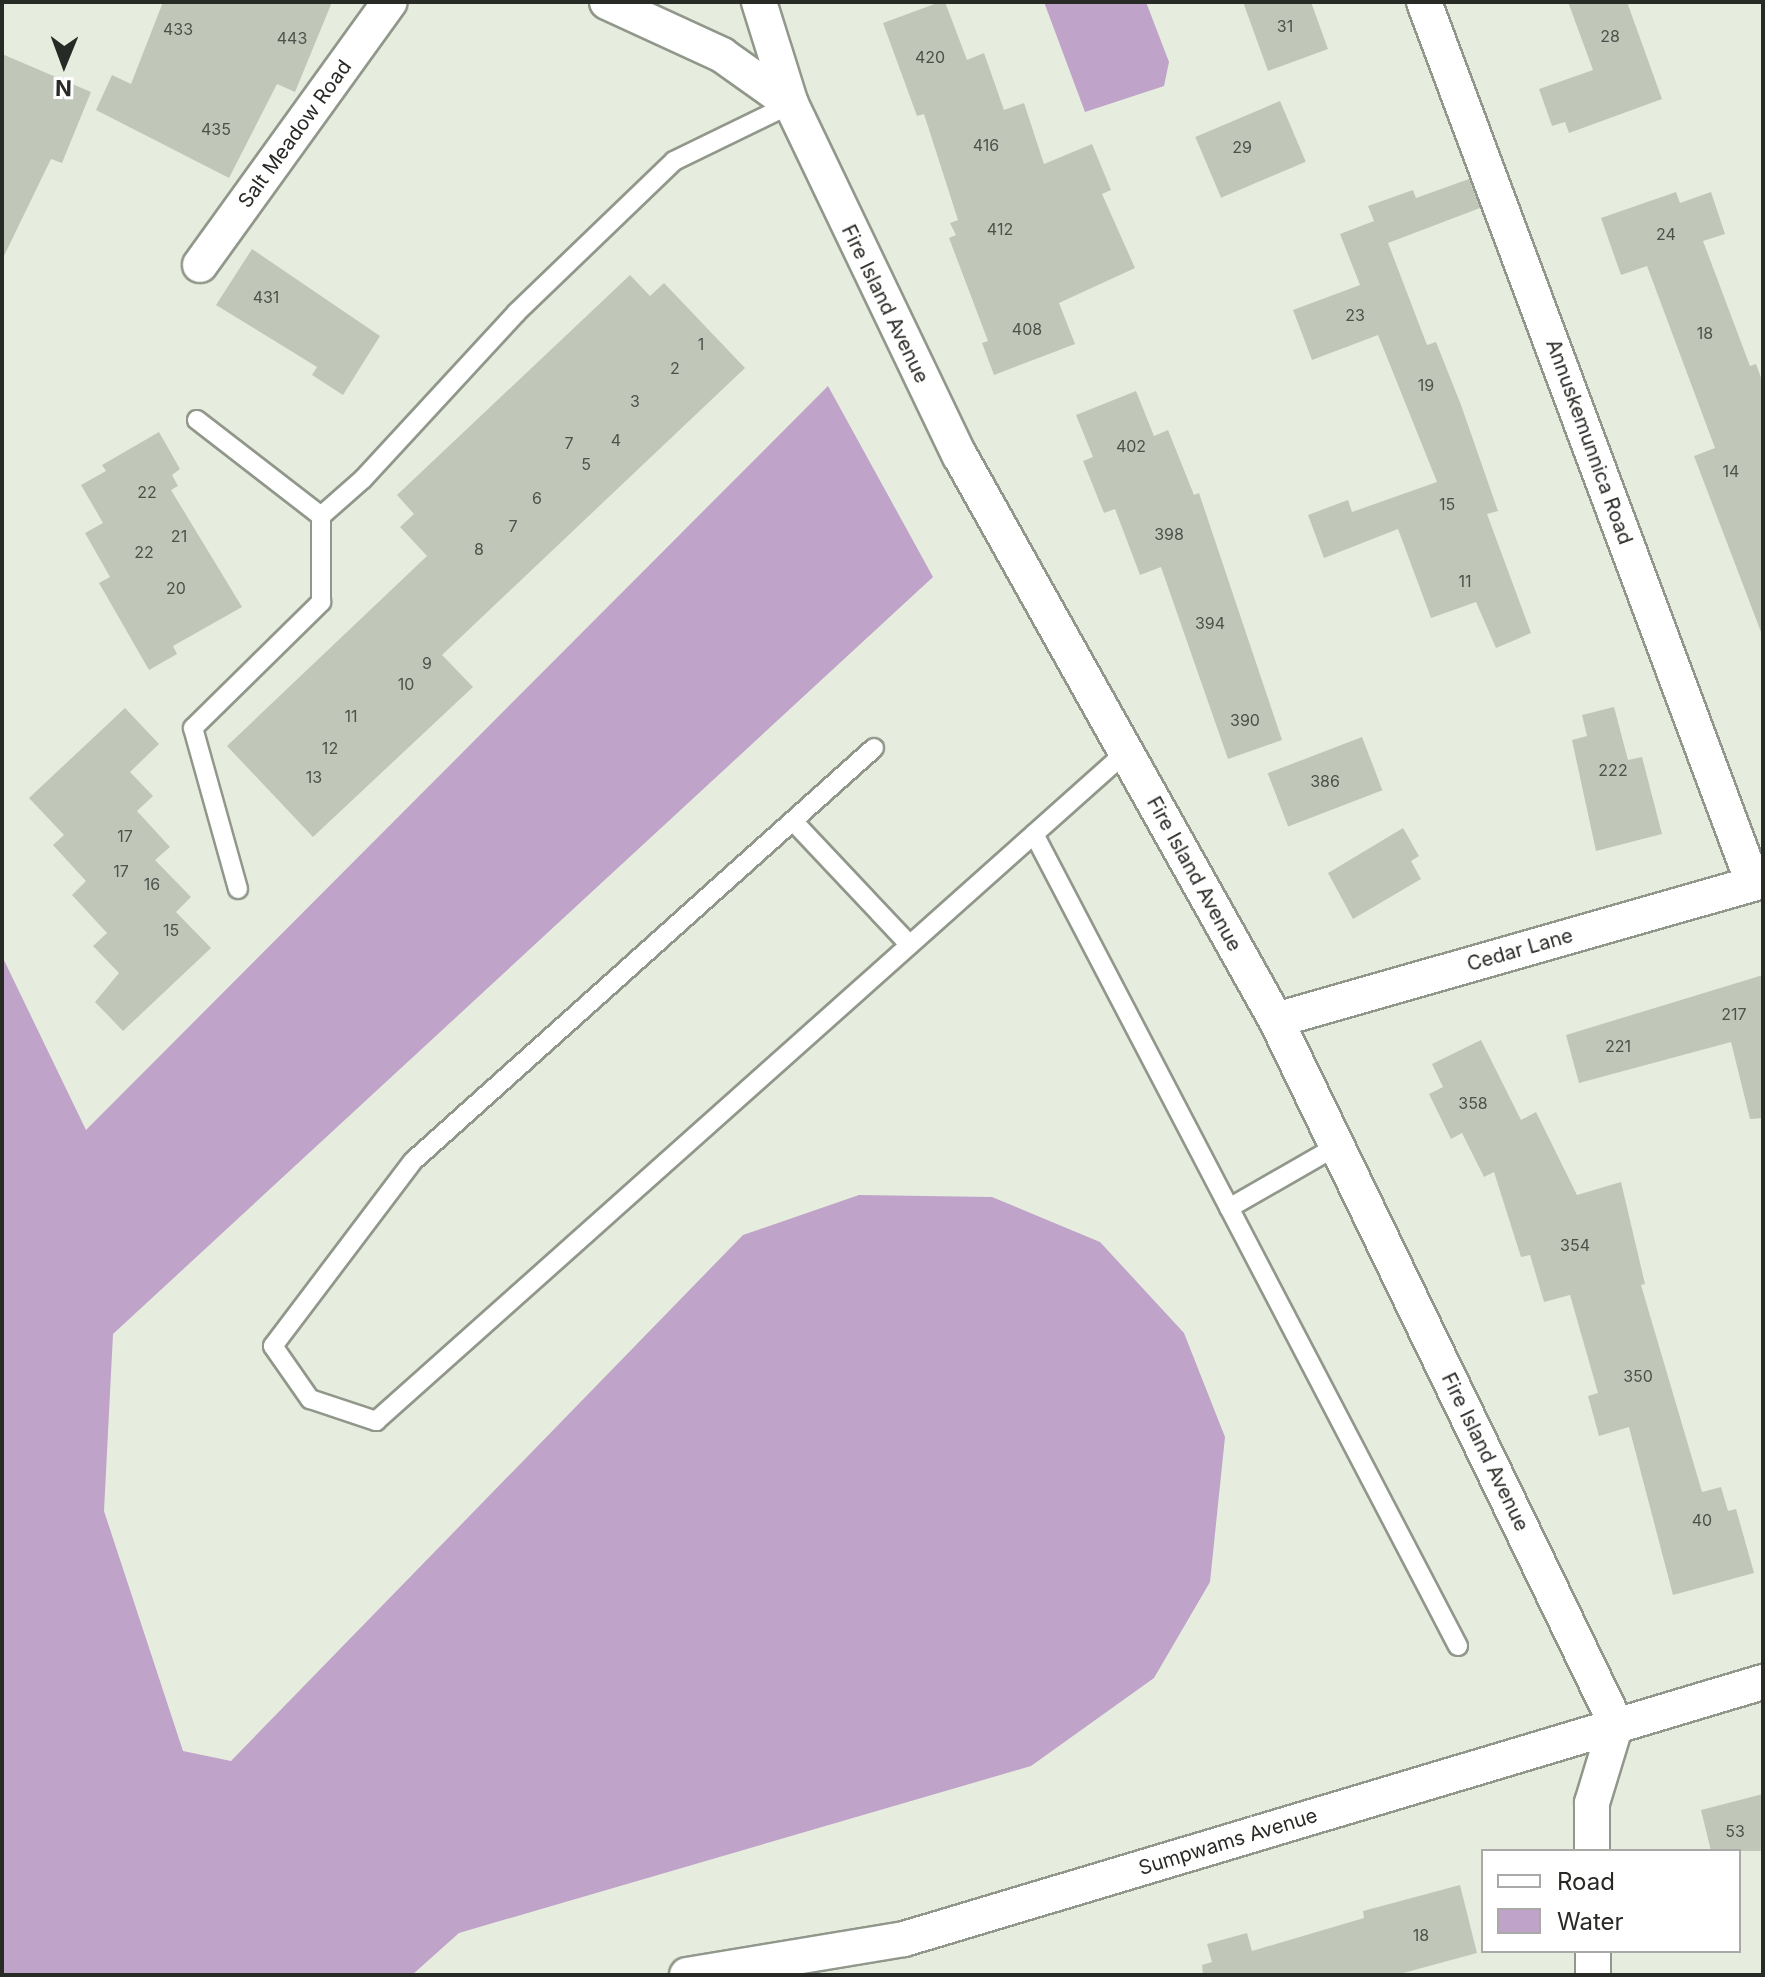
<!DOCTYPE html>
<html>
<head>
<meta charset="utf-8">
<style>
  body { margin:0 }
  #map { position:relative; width:1765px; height:1977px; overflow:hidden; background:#e6eddf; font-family:Inter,sans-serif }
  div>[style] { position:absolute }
  .water>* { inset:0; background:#bfa3c9 }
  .building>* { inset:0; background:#c0c7b9; transform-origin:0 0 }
  .roads { filter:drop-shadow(2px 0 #91988b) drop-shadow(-2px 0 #91988b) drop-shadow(0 2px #91988b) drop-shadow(0 -2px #91988b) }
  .service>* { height:18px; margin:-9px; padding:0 9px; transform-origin:9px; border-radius:9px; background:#fff }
  .minor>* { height:34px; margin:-17px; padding:0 17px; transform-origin:17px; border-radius:17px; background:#fff }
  span { translate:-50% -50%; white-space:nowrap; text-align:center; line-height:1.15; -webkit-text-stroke:7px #fff; paint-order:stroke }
  .number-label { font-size:16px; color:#4e514a }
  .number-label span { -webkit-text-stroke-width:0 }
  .street-label { font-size:20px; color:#282a25 }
  .frame { position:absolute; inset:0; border:4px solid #282a25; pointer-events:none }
  .legend { position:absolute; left:1481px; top:1849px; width:260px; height:104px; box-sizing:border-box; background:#fff; border:2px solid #a9aaa8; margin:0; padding:10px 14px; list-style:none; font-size:24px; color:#282a25 }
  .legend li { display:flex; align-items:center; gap:16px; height:40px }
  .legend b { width:40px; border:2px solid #a9aaa8 }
  .north { position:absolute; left:24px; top:24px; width:80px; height:80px; -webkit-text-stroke:6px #fff; paint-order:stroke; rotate:181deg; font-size:22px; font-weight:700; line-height:32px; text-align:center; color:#282a25 }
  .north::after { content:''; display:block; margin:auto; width:28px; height:36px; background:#282a25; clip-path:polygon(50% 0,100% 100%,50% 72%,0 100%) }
</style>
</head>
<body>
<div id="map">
  <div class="water">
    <i style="clip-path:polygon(1044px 2px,1146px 2px,1169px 62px,1164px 86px,1085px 112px)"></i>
    <i style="clip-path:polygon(828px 386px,933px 577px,113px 1334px,104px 1511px,183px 1751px,231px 1761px,743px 1235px,859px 1195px,992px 1197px,1100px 1242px,1184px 1333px,1225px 1437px,1210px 1582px,1154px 1678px,1031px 1766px,459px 1933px,412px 1975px,2px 1975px,2px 956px,86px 1130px)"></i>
  </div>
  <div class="building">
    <i style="clip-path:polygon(163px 2px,332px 2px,295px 92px,277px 84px,229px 178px,96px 110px,112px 75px,131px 84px)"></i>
    <i style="clip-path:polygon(940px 2px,945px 2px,967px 60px,984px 53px,1004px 110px,1024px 103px,1044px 164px,1092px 144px,1111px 190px,1102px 194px,1135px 268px,1059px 303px,1075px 344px,994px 375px,982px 343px,988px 341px,949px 238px,956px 235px,950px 223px,958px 220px,924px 114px,917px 116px,883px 23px)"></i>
    <i style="clip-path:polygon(1243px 2px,1311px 2px,1328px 49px,1268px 71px)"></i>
    <i style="clip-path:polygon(1568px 2px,1627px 2px,1662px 99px,1569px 133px,1565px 122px,1552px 126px,1539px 89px,1593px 70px)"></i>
    <i style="clip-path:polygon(2px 54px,91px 92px,62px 163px,51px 159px,2px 260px)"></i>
    <i style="left:1280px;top:101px;width:66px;height:92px;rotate:67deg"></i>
    <i style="clip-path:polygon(1469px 179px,1480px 208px,1388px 243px,1427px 345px,1436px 342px,1461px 405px,1498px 511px,1487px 514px,1531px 633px,1496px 648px,1476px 602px,1431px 618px,1398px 529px,1324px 558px,1308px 515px,1348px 500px,1352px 512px,1437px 482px,1378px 335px,1312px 360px,1293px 310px,1360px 285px,1340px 234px,1374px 221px,1368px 206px,1413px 190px,1416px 198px)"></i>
    <i style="clip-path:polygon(1676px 192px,1680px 203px,1711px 192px,1725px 234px,1703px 241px,1750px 366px,1756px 364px,1763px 383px,1761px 632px,1694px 456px,1715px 448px,1647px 266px,1621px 275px,1601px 218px)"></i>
    <i style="clip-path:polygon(252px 249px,380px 336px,343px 395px,312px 375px,317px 367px,216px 305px)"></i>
    <i style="clip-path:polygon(630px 275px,650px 296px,664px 283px,745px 368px,442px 655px,473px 687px,313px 837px,227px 746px,427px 556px,400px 527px,414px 514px,397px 495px)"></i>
    <i style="clip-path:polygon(1136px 391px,1154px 436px,1168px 430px,1194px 495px,1199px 493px,1282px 740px,1228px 759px,1161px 567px,1140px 575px,1115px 509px,1104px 513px,1083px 461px,1093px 457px,1076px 415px)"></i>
    <i style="clip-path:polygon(159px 432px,180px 469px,172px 475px,178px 486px,171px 490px,242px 607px,173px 646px,177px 654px,149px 670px,99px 583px,110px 577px,85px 533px,103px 523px,81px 485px,106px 471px,102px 465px)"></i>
    <i style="clip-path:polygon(1614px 707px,1628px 760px,1642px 757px,1662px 834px,1596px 851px,1572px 740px,1587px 736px,1582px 715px)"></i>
    <i style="clip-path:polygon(125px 708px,159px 744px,130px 772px,153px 796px,137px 811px,170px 847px,155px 860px,191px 897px,176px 912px,211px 948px,123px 1031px,95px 1002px,119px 973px,93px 946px,107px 933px,72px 895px,86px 881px,53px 845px,64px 835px,29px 798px)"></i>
    <i style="left:1362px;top:737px;width:57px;height:101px;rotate:69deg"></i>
    <i style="clip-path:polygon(1403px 828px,1419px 856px,1411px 861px,1421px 879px,1353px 919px,1328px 873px)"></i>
    <i style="clip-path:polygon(1763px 975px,1763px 1118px,1750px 1119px,1731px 1042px,1579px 1083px,1566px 1035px)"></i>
    <i style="clip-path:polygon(1481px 1040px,1521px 1120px,1536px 1112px,1577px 1195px,1621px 1182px,1645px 1284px,1641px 1285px,1702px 1492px,1721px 1487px,1728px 1511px,1736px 1509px,1754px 1573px,1673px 1595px,1629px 1427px,1599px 1436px,1588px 1396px,1598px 1393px,1570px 1295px,1544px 1302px,1530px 1255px,1521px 1257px,1494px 1172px,1484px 1177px,1462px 1133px,1451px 1139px,1429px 1094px,1443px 1087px,1432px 1064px)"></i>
    <i style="clip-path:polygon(1763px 1794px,1763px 1851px,1711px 1851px,1701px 1810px)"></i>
    <i style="clip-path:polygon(1460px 1885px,1477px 1953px,1396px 1975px,1203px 1975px,1202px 1965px,1212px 1962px,1207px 1944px,1247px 1933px,1252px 1951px,1364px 1918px,1363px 1911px)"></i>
  </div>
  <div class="roads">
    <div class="service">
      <i style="left:197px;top:420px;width:157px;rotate:37.7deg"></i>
      <i style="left:321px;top:516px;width:56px;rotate:-41.4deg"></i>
      <i style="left:363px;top:479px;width:226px;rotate:-47.3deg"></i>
      <i style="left:516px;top:313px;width:219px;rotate:-43.9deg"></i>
      <i style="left:674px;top:161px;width:130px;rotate:-26deg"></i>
      <i style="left:874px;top:748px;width:619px;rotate:138.14deg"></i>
      <i style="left:413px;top:1161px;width:232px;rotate:127.1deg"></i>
      <i style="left:273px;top:1346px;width:65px;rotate:55.1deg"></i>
      <i style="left:310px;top:1399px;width:70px;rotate:18.4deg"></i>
      <i style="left:376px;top:1421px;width:1005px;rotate:-41.73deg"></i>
      <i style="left:793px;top:821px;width:170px;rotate:46.7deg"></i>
      <i style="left:1034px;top:834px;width:916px;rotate:62.43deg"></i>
      <i style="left:238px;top:889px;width:167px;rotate:-105.6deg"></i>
      <i style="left:193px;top:728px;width:180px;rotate:-44.5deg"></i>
      <i style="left:321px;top:602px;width:86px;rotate:-90deg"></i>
      <i style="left:1229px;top:1208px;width:125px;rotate:-29.9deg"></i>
    </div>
    <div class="minor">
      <i style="left:607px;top:2px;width:127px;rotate:24.7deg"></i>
      <i style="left:722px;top:55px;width:85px;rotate:35.4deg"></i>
      <i style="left:791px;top:104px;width:390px;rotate:64.4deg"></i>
      <i style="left:960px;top:456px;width:646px;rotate:60.74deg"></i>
      <i style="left:1276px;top:1020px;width:782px;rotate:64.22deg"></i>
      <i style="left:1616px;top:1724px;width:83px;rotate:106.9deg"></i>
      <i style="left:1592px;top:1803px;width:48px;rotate:90deg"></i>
      <i style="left:759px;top:2px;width:107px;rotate:72.6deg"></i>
      <i style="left:1424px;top:2px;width:940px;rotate:69.52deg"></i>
      <i style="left:200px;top:265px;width:324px;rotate:-54.2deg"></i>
      <i style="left:1276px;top:1020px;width:506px;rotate:-15.93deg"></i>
      <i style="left:1593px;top:1951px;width:24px;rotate:90deg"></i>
      <i style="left:687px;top:1975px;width:220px;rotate:-9.4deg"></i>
      <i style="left:904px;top:1939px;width:897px;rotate:-16.66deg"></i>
    </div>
  </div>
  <div class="number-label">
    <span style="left:1285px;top:26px">31</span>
    <span style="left:178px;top:29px">433</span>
    <span style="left:1610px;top:36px">28</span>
    <span style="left:292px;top:38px">443</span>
    <span style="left:930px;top:57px">420</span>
    <span style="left:216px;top:129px">435</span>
    <span style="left:986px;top:145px">416</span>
    <span style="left:1242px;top:147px">29</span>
    <span style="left:1000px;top:229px">412</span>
    <span style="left:1666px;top:234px">24</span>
    <span style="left:266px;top:297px">431</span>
    <span style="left:1355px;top:315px">23</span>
    <span style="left:1027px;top:329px">408</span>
    <span style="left:1705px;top:333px">18</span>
    <span style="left:701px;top:344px">1</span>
    <span style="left:675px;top:368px">2</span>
    <span style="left:1426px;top:385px">19</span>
    <span style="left:635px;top:401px">3</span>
    <span style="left:616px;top:440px">4</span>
    <span style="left:569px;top:443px">7</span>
    <span style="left:1131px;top:446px">402</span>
    <span style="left:586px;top:464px">5</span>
    <span style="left:1731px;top:471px">14</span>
    <span style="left:147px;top:492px">22</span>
    <span style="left:537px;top:498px">6</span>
    <span style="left:1447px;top:504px">15</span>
    <span style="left:513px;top:526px">7</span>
    <span style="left:1169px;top:534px">398</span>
    <span style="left:179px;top:536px">21</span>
    <span style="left:479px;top:549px">8</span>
    <span style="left:144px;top:552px">22</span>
    <span style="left:1465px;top:581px">11</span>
    <span style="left:176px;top:588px">20</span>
    <span style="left:1210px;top:623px">394</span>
    <span style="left:427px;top:663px">9</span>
    <span style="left:406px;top:684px">10</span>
    <span style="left:351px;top:716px">11</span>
    <span style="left:1245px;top:720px">390</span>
    <span style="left:330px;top:748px">12</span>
    <span style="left:1613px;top:770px">222</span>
    <span style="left:314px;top:777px">13</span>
    <span style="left:1325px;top:781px">386</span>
    <span style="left:125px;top:836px">17</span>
    <span style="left:121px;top:871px">17</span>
    <span style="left:152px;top:884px">16</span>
    <span style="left:171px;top:930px">15</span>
    <span style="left:1734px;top:1014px">217</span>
    <span style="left:1618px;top:1046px">221</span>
    <span style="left:1473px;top:1103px">358</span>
    <span style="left:1575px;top:1245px">354</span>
    <span style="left:1638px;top:1376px">350</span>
    <span style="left:1702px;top:1520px">40</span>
    <span style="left:1735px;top:1831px">53</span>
    <span style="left:1421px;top:1935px">18</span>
  </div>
  <div class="street-label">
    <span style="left:295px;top:134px;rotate:-54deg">Salt Meadow Road</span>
    <span style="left:885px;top:304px;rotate:64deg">Fire Island Avenue</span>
    <span style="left:1589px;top:442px;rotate:70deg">Annuskemunnica Road</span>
    <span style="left:1194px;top:874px;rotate:61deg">Fire Island Avenue</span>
    <span style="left:1520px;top:950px;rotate:-16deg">Cedar Lane</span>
    <span style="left:1485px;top:1452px;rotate:64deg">Fire Island Avenue</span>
    <span style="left:1228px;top:1842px;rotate:-17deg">Sumpwams Avenue</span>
  </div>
  <div class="frame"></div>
  <ul class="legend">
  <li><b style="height:10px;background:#fff"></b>Road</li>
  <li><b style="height:22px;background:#bfa3c9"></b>Water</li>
  </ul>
  <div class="north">N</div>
</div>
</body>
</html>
